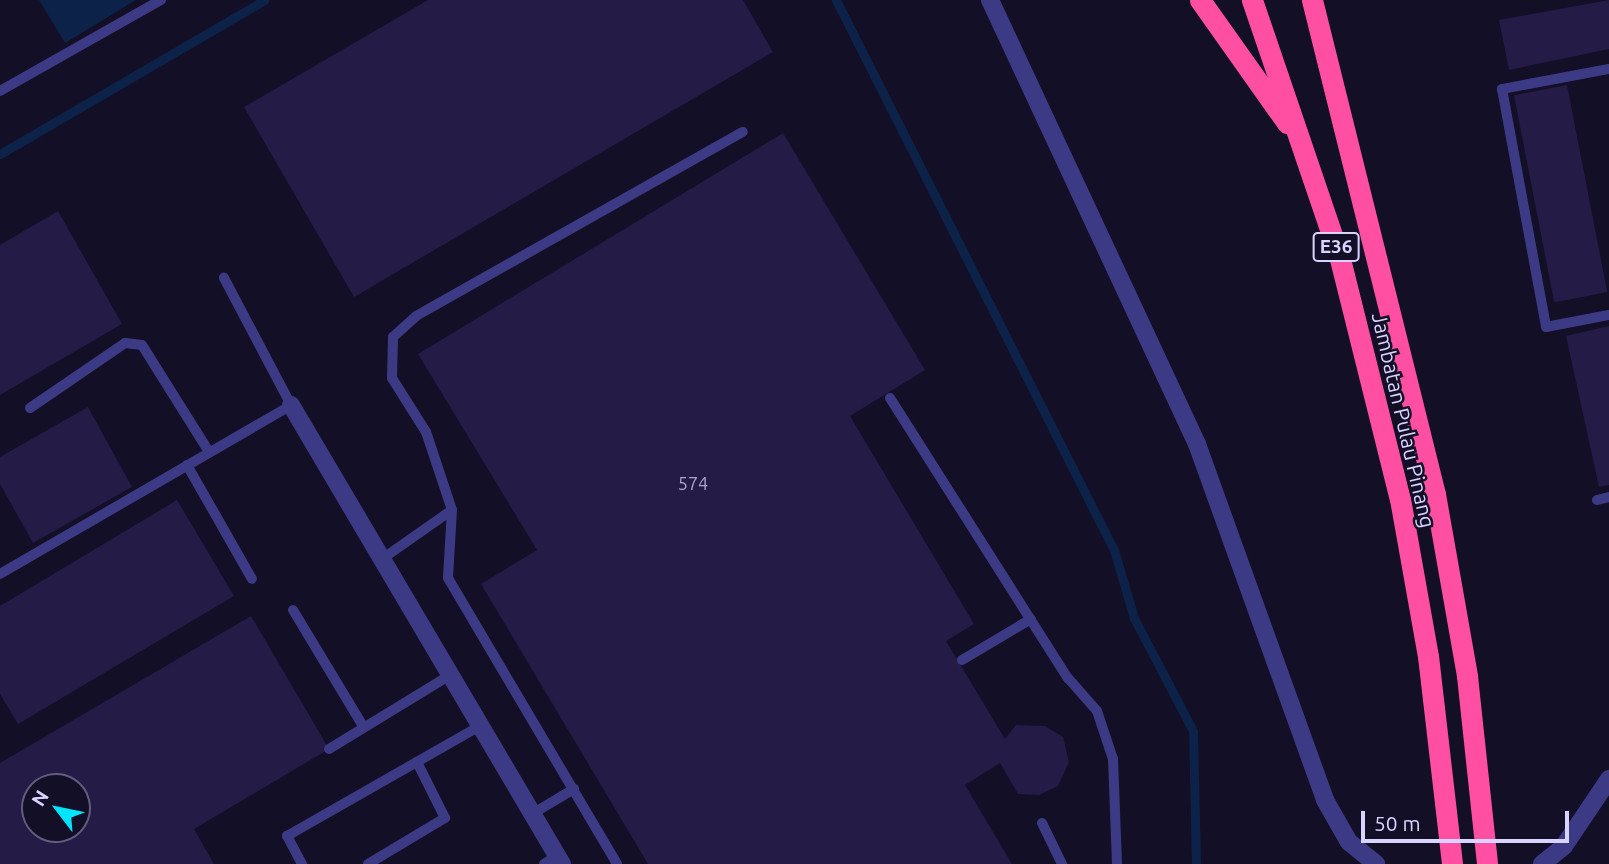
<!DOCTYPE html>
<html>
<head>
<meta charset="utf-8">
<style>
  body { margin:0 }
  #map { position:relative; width:1609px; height:864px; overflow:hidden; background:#130f26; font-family:Ubuntu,sans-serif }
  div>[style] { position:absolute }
  .water>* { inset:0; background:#0c2248 }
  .stream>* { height:9px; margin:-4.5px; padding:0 4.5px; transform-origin:4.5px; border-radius:4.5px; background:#0c2248 }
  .building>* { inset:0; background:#241b47; transform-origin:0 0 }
  .service>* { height:10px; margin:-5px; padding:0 5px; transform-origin:5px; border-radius:5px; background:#3d3a85 }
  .minor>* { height:18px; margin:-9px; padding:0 9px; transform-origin:9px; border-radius:9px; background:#3d3a85 }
  .tertiary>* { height:18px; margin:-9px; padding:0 9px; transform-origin:9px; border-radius:9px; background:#3d3a85 }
  .motorway>* { height:21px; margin:-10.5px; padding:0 10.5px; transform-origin:10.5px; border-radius:10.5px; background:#ff4fa3 }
  span { translate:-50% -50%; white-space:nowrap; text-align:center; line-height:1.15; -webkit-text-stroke:5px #130f26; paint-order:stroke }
  .number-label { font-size:18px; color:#aca6d1 }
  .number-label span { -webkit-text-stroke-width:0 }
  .shield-label span { padding:2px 5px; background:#130f26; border:2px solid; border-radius:5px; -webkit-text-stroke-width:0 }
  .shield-label { font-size:19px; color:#d9d4ff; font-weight:700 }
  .street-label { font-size:21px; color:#d9d4ff }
  .north { position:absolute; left:21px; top:773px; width:70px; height:70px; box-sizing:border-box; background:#130f26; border:2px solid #625e7d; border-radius:50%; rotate:302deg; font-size:19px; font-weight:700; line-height:28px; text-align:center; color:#d9d4ff }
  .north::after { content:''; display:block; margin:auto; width:24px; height:32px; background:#00e5ff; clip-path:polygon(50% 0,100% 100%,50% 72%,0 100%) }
  .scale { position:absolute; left:1361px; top:811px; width:208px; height:32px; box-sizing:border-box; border:4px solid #d9d4ff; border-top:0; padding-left:9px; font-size:21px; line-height:24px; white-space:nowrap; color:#d9d4ff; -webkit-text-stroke:5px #130f26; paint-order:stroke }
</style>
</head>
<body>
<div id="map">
  <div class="water">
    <i style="clip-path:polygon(39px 0,136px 0,65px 43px)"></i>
  </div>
  <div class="stream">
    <i style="left:836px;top:0;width:616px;rotate:63.19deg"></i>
    <i style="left:1114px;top:550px;width:71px;rotate:73.6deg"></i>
    <i style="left:1134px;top:618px;width:127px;rotate:62.4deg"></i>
    <i style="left:1193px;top:731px;width:133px;rotate:88.7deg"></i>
    <i style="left:0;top:154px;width:306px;rotate:-30.2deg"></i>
  </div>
  <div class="building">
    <i style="clip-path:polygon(428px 0,743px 0,773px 52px,354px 297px,244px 107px)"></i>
    <i style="clip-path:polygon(1609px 0,1609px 49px,1509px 70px,1499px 20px)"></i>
    <i style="left:1567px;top:85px;width:211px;height:54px;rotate:79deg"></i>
    <i style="clip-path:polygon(783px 133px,925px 370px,850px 416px,974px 624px,946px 641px,1005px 739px,1016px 725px,1045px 726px,1063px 737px,1069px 762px,1058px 786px,1039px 795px,1018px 794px,1000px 763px,965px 785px,1012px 864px,648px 864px,481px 584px,537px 550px,418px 354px)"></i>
    <i style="clip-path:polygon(58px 211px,122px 324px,0 395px,0 245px)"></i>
    <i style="clip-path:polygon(1609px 326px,1609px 485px,1599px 487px,1566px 336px)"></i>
    <i style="clip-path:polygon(88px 407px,132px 487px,33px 543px,0 484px,0 457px)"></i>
    <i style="clip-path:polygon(177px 500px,234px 596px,18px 724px,0 694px,0 606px)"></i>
    <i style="clip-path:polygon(evenodd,251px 616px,329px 749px,194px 829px,214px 864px,0 864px,0 763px,251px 616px,35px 787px,77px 787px,77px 829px,35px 829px,35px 787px)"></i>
  </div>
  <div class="service">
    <i style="left:1609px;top:69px;width:109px;rotate:169.4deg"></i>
    <i style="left:1502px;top:89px;width:242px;rotate:79.5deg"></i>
    <i style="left:1546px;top:327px;width:64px;rotate:-10.8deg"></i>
    <i style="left:0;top:91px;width:185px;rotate:-29.5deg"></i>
    <i style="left:890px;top:398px;width:332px;rotate:57.6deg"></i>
    <i style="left:1068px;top:678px;width:44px;rotate:48.7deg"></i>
    <i style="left:1097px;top:711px;width:51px;rotate:71.6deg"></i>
    <i style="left:1113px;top:759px;width:105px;rotate:87.8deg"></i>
    <i style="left:30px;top:408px;width:115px;rotate:-34.4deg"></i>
    <i style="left:125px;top:343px;width:17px;rotate:7deg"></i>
    <i style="left:142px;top:345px;width:126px;rotate:57.9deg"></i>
    <i style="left:187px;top:465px;width:131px;rotate:60.3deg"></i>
    <i style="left:1597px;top:500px;width:12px;rotate:-14deg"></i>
    <i style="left:452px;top:510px;width:68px;rotate:93.4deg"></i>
    <i style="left:448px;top:578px;width:332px;rotate:59.4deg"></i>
    <i style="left:382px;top:559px;width:85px;rotate:-35deg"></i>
    <i style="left:452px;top:510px;width:82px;rotate:-108.4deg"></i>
    <i style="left:426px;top:432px;width:64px;rotate:-122.2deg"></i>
    <i style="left:392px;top:378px;width:41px;rotate:-88.6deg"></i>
    <i style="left:393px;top:337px;width:31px;rotate:-42deg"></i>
    <i style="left:416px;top:316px;width:375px;rotate:-29.4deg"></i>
    <i style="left:0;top:574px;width:337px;rotate:-30.1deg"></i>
    <i style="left:291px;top:405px;width:144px;rotate:-117.8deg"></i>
    <i style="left:293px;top:610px;width:135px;rotate:58.9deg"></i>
    <i style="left:962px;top:660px;width:80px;rotate:-30.7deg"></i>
    <i style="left:329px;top:749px;width:142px;rotate:-31.4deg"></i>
    <i style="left:532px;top:814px;width:49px;rotate:-30.8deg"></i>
    <i style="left:1042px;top:823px;width:46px;rotate:64deg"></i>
    <i style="left:302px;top:864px;width:32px;rotate:-118deg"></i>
    <i style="left:287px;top:836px;width:222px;rotate:-29.7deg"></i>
    <i style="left:368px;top:864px;width:90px;rotate:-30.9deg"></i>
    <i style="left:445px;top:818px;width:63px;rotate:-116.6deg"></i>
    <i style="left:544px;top:864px;width:15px;rotate:-32deg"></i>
  </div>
  <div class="minor">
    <i style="left:291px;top:405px;width:533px;rotate:59.44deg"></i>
  </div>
  <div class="tertiary">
    <i style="left:990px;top:0;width:490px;rotate:65deg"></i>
    <i style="left:1197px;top:444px;width:378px;rotate:70.2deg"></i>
    <i style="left:1325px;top:800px;width:48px;rotate:60.3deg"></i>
    <i style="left:1349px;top:842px;width:35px;rotate:39deg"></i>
    <i style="left:1542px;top:864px;width:28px;rotate:-39deg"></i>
    <i style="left:1564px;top:846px;width:81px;rotate:-56.1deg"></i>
  </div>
  <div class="motorway">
    <i style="left:1200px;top:0;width:151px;rotate:54.7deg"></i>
    <i style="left:1252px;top:0;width:269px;rotate:71.2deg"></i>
    <i style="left:1339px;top:255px;width:252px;rotate:76deg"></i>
    <i style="left:1400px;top:499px;width:159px;rotate:79.9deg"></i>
    <i style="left:1428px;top:656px;width:209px;rotate:83.4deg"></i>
    <i style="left:1312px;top:0;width:509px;rotate:76.02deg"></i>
    <i style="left:1435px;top:494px;width:185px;rotate:80deg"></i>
    <i style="left:1467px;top:676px;width:189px;rotate:83.9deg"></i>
  </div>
  <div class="number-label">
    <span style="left:693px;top:483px">574</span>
  </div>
  <div class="shield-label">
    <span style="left:1336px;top:247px">E36</span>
  </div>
  <div class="street-label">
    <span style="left:1404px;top:420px;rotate:77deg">Jambatan Pulau Pinang</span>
  </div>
  <div class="north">N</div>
  <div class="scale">50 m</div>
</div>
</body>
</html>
